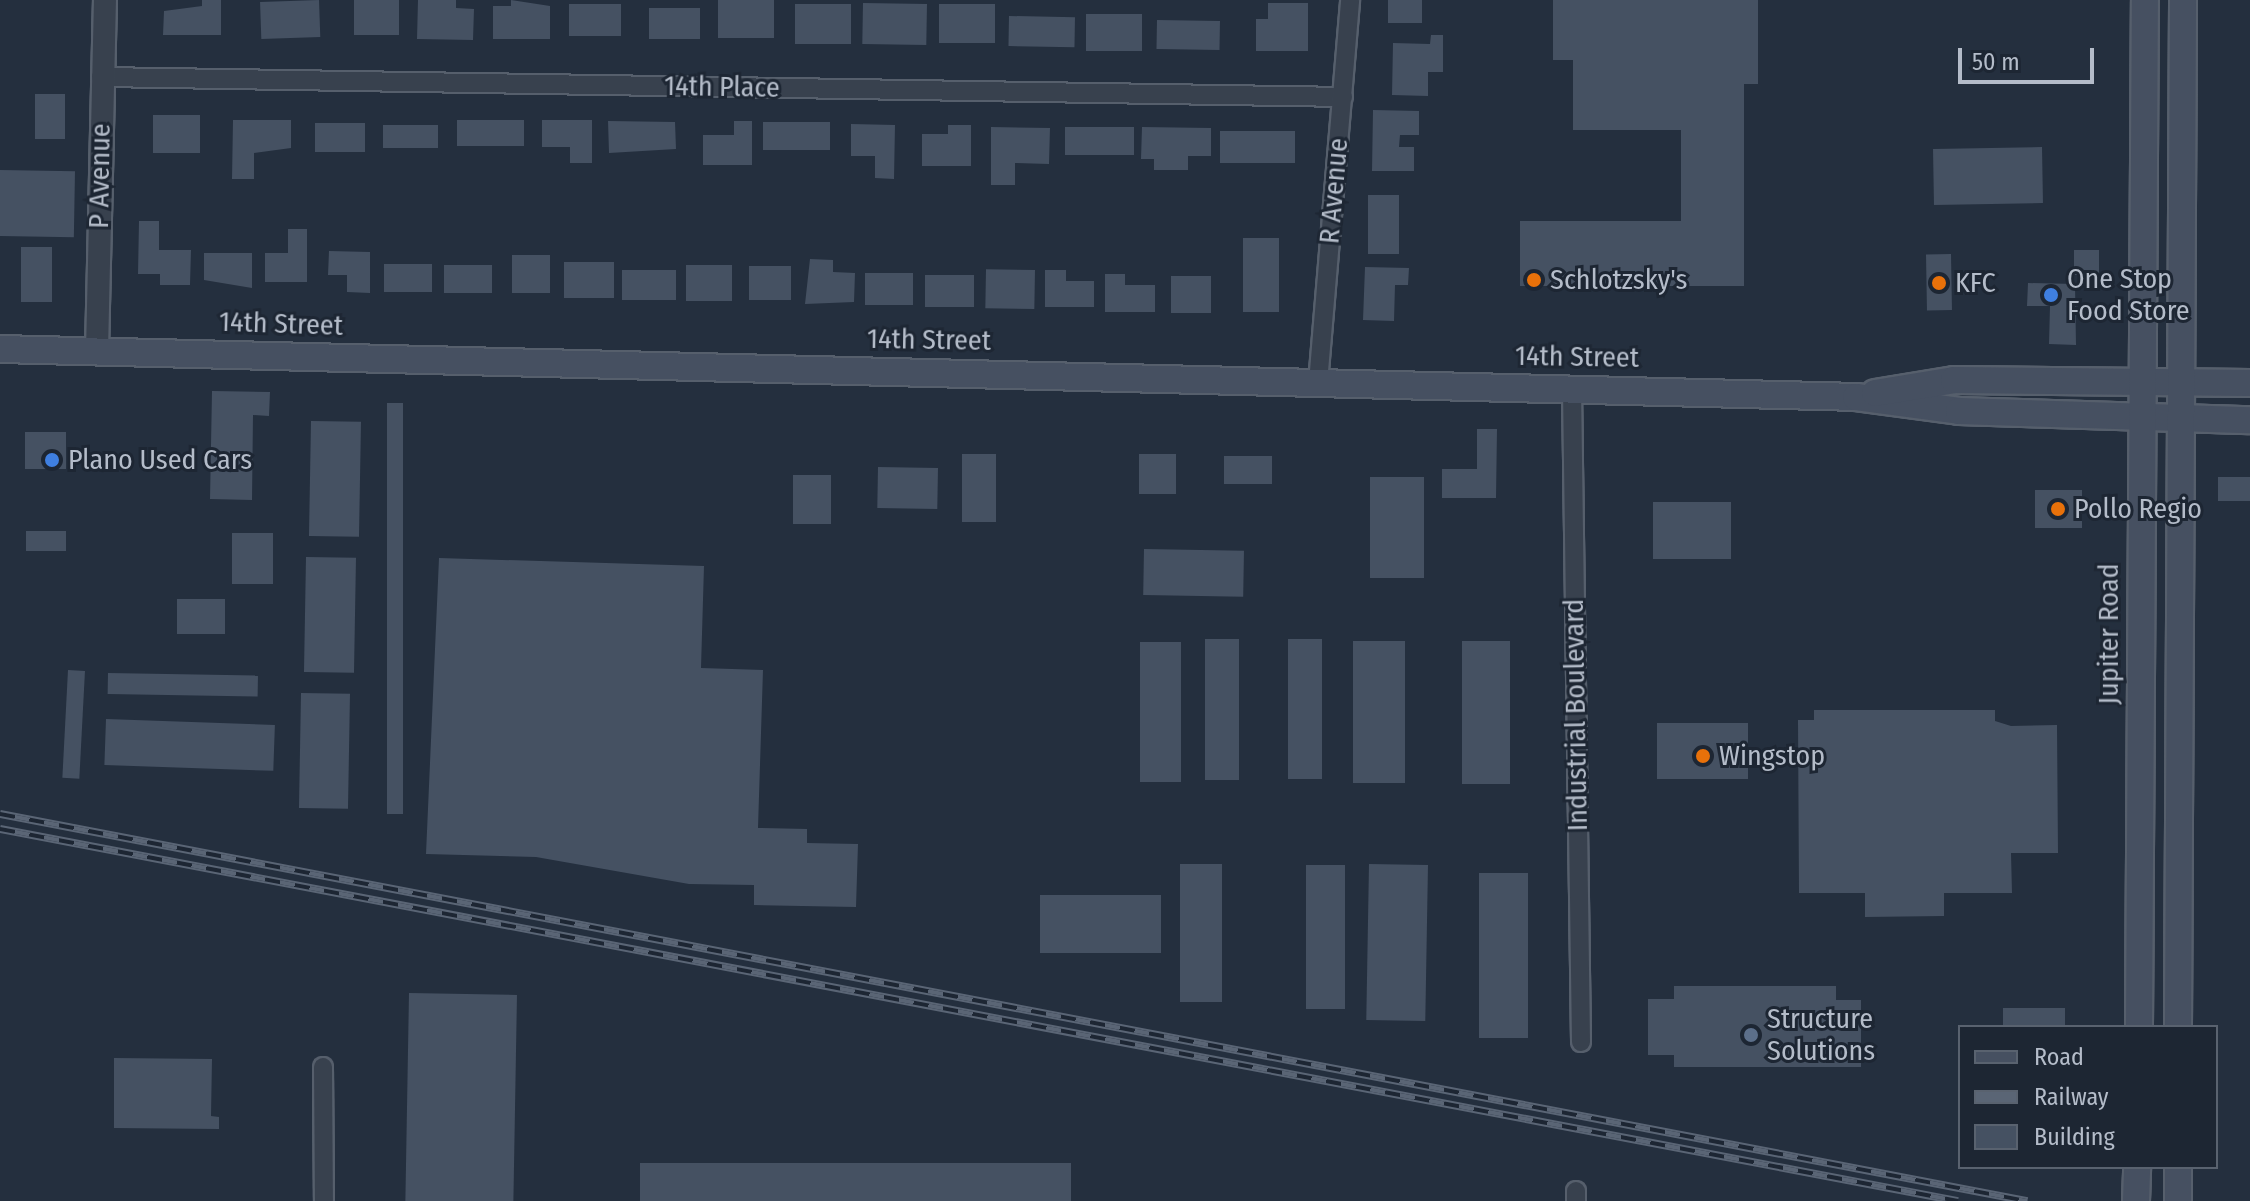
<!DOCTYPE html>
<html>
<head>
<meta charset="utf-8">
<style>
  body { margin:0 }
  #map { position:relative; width:2250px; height:1201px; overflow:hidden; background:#242f3e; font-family:"Fira Sans Condensed",sans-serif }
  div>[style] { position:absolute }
  .building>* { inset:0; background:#455162; transform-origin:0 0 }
  .roads { filter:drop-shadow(2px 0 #565f6c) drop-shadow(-2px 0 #565f6c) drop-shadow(0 2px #565f6c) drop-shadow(0 -2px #565f6c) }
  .minor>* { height:18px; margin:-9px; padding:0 9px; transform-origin:9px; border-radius:9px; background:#38414e }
  .tertiary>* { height:22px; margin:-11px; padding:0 11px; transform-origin:11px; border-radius:11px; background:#38414e }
  .secondary>* { height:26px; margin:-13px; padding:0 13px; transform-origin:13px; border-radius:13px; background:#465061 }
  .rail>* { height:8px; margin-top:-4px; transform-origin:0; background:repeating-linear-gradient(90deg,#1d2633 0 15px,#5a6575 0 30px); box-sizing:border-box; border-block:2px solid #5a6575 }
  .dots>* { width:22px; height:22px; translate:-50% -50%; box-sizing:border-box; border:4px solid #1d2633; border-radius:50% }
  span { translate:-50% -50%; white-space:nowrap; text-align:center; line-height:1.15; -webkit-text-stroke:6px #1d2633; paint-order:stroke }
  .street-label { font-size:28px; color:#b4bcc9 }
  .poi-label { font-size:28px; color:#b4bcc9 }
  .left { translate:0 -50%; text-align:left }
  .legend { position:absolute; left:1958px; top:1025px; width:260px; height:144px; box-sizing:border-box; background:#1d2633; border:2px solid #59626f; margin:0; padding:10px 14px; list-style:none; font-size:24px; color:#b4bcc9 }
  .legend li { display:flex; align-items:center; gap:16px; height:40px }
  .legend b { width:40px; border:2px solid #59626f }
  .scale { position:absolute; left:1958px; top:48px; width:136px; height:36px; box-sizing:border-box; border:4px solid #b4bcc9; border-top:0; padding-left:10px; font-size:24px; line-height:28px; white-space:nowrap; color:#b4bcc9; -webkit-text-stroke:6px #1d2633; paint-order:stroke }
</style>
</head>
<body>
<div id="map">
  <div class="building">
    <i style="clip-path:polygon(202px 0,221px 0,221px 35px,163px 35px,164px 11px,202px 6px)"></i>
    <i style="left:319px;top:0;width:37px;height:59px;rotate:88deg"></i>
    <i style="left:354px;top:0;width:45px;height:35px"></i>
    <i style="clip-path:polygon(418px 0,456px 0,456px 8px,474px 9px,473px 40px,417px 39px)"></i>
    <i style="clip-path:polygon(511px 0,550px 6px,550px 39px,493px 39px,493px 6px,511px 6px)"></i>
    <i style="left:774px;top:0;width:38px;height:56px;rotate:90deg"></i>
    <i style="left:1388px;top:0;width:34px;height:23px"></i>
    <i style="clip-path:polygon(1553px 0,1758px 0,1758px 84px,1744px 84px,1744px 286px,1520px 286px,1520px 221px,1681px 221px,1681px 130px,1573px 130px,1573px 60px,1553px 60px)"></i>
    <i style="left:863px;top:3px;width:64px;height:41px;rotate:1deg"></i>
    <i style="clip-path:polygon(1268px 3px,1308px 3px,1308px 51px,1256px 51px,1256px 19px,1268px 19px)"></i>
    <i style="left:569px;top:4px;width:52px;height:32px"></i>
    <i style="left:795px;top:4px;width:56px;height:40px"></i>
    <i style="left:939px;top:4px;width:56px;height:39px"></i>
    <i style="left:649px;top:8px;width:51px;height:31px"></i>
    <i style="left:1086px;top:14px;width:56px;height:37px"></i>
    <i style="left:1009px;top:16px;width:66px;height:30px;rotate:1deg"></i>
    <i style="left:1157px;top:20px;width:63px;height:29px;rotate:1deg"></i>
    <i style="clip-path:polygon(1431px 35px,1443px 35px,1443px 72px,1428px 72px,1428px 96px,1392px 95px,1393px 43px,1430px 44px)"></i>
    <i style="left:35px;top:94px;width:30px;height:45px"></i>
    <i style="clip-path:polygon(1373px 110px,1419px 111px,1419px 135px,1400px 135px,1399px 147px,1414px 147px,1414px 171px,1372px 171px)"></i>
    <i style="left:153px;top:115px;width:47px;height:38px"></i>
    <i style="clip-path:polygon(233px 120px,291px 120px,291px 148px,254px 153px,254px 179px,232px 179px)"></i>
    <i style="left:457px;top:120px;width:67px;height:26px"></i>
    <i style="clip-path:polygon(542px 120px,592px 120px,592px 163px,570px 163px,570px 147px,542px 147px)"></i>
    <i style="clip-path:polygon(608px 121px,675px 122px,676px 149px,609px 153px)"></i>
    <i style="clip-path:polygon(734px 121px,752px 121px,752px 165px,703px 165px,703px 135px,734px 135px)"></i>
    <i style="left:763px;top:122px;width:67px;height:28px"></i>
    <i style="left:315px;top:123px;width:50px;height:29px"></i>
    <i style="clip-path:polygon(851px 124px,895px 125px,894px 179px,875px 178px,875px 156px,851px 156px)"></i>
    <i style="left:383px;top:125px;width:55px;height:23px"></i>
    <i style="clip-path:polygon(948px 125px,971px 125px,971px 166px,922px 166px,922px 134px,948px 134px)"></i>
    <i style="clip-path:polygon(991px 127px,1050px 128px,1049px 164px,1015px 163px,1015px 185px,991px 185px)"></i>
    <i style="left:1065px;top:127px;width:69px;height:28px"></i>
    <i style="clip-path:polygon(1142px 127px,1211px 128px,1211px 156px,1188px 156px,1188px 170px,1154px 170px,1154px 159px,1141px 159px)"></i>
    <i style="left:1220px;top:131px;width:75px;height:32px"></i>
    <i style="left:2042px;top:147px;width:56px;height:109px;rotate:89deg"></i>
    <i style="left:0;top:170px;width:75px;height:66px;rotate:1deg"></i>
    <i style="left:1368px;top:195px;width:31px;height:59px"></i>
    <i style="clip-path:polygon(139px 221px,159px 221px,159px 250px,191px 250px,190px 285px,160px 285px,160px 274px,138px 274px)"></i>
    <i style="clip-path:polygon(288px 229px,307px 229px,307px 282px,265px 282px,265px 253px,288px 253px)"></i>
    <i style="left:1243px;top:238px;width:36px;height:74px"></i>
    <i style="left:21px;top:247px;width:31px;height:55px"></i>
    <i style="left:2074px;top:250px;width:25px;height:25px"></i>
    <i style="clip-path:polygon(329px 251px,370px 252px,370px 293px,347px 292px,347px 275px,328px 275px)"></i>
    <i style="clip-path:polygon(204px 253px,252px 253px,252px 288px,204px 280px)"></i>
    <i style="left:1951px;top:254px;width:56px;height:25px;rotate:89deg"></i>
    <i style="left:550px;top:255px;width:38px;height:38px;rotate:90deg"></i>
    <i style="clip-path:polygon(810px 259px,833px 260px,833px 272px,855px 273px,854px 302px,805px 304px)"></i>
    <i style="left:564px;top:262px;width:50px;height:36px"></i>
    <i style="left:384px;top:264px;width:48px;height:28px"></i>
    <i style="left:444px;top:265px;width:48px;height:28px"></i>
    <i style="left:686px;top:265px;width:46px;height:36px"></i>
    <i style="left:749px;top:266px;width:42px;height:34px"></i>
    <i style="clip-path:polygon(1365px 267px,1409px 268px,1408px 285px,1395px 285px,1394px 321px,1363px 320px)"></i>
    <i style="left:622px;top:270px;width:54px;height:30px"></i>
    <i style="left:1035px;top:270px;width:39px;height:49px;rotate:91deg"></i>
    <i style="clip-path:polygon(1045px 270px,1066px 270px,1066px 281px,1094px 281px,1094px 307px,1045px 307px)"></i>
    <i style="left:865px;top:273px;width:48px;height:32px"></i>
    <i style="clip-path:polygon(1105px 274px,1125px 274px,1125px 285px,1155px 285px,1155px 312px,1105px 312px)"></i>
    <i style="left:925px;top:275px;width:49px;height:32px"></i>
    <i style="left:1171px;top:276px;width:40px;height:37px"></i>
    <i style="clip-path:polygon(2028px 283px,2075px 284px,2076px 345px,2049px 344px,2050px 306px,2027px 306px)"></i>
    <i style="clip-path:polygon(212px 391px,270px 392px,269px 416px,253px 415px,252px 500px,210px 499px)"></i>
    <i style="left:387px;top:403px;width:16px;height:411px"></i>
    <i style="left:311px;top:421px;width:50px;height:115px;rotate:1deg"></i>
    <i style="clip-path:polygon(1477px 429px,1497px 429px,1496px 498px,1442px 498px,1442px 469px,1477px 469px)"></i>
    <i style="left:25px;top:432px;width:41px;height:37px"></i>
    <i style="left:962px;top:454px;width:34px;height:68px"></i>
    <i style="left:1139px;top:454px;width:37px;height:40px"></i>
    <i style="left:1224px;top:456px;width:48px;height:28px"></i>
    <i style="left:878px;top:467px;width:60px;height:41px;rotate:1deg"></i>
    <i style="left:793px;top:475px;width:38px;height:49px"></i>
    <i style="left:1370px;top:477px;width:54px;height:101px"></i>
    <i style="left:2250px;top:477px;width:24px;height:32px;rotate:90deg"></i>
    <i style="left:2035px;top:490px;width:47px;height:38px"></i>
    <i style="left:1653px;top:502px;width:78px;height:57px"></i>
    <i style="left:26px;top:531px;width:40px;height:20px"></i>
    <i style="left:232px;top:533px;width:41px;height:51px"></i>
    <i style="left:1144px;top:549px;width:100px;height:46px;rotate:1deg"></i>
    <i style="left:306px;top:557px;width:50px;height:115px;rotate:1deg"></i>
    <i style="clip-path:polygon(439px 558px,704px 566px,701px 668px,763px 670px,758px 828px,807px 829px,807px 843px,858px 844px,856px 907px,754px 905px,754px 885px,689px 884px,536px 857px,426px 854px)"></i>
    <i style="left:177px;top:599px;width:48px;height:35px"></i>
    <i style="left:1205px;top:639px;width:34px;height:141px"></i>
    <i style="left:1288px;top:639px;width:34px;height:140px"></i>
    <i style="left:1353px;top:641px;width:52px;height:142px"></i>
    <i style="left:1462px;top:641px;width:48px;height:143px"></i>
    <i style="left:1140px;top:642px;width:41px;height:140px"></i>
    <i style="left:68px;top:670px;width:17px;height:108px;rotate:3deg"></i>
    <i style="left:108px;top:673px;width:150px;height:21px;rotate:1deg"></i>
    <i style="left:301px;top:693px;width:49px;height:115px;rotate:1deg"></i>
    <i style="clip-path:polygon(1814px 710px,1995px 710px,1995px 721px,2011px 726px,2057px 725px,2058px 853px,2011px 853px,2012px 893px,1944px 893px,1944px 916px,1865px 917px,1865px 893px,1799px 893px,1798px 720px,1814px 720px)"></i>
    <i style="left:106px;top:719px;width:169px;height:46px;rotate:2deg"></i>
    <i style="left:1657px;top:723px;width:91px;height:56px"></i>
    <i style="left:1180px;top:864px;width:42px;height:138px"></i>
    <i style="left:1369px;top:864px;width:59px;height:156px;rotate:1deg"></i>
    <i style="left:1306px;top:865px;width:39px;height:144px"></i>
    <i style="left:1479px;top:873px;width:49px;height:165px"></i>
    <i style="left:1040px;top:895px;width:121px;height:58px"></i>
    <i style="clip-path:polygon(1674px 986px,1836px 986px,1836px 1000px,1861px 1000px,1861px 1067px,1674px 1067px,1674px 1055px,1648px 1055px,1648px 999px,1674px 999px)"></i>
    <i style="left:409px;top:993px;width:108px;height:208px;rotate:1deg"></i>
    <i style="left:2003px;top:1008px;width:62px;height:19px"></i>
    <i style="clip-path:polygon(114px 1058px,212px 1059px,211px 1116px,219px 1117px,219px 1129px,114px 1128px)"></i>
    <i style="left:640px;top:1163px;width:431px;height:38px"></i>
  </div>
  <div class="roads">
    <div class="minor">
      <i style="left:101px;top:77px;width:1242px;rotate:0.92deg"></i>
      <i style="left:1318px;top:383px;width:384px;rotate:-85.2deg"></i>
      <i style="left:1572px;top:389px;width:653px;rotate:89.21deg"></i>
      <i style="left:323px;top:1067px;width:134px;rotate:89.6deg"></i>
      <i style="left:1576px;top:1191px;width:10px;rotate:90deg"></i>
    </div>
    <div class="tertiary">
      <i style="left:97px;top:351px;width:351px;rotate:-88.7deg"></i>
    </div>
    <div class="secondary">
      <i style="left:0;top:349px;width:1857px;rotate:1.48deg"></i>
      <i style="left:1856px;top:397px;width:104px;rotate:7.7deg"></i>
      <i style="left:1959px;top:411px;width:291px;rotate:1.8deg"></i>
      <i style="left:1875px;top:393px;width:80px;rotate:-9.3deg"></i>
      <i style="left:1954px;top:380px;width:296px;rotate:0.6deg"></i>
      <i style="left:2139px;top:1027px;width:1027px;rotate:-89.67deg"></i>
      <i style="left:2178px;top:1027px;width:1027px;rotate:-89.72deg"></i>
      <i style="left:2136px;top:1201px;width:34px;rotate:-88deg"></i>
      <i style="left:2178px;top:1201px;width:34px;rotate:-90deg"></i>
    </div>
  </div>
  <div class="rail">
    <i style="left:0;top:814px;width:2064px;rotate:10.81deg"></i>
    <i style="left:0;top:829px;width:1993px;rotate:10.76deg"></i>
  </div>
  <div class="dots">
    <i style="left:1534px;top:280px;background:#e8710a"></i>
    <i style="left:1939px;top:283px;background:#e8710a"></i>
    <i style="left:2051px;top:295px;background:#3f7fe0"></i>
    <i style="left:52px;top:460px;background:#3f7fe0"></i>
    <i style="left:2058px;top:509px;background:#e8710a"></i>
    <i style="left:1703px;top:756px;background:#e8710a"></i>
    <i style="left:1751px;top:1035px;background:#5c6f8a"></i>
  </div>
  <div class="street-label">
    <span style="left:722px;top:87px;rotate:1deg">14th Place</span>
    <span style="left:100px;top:176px;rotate:-89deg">P Avenue</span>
    <span style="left:1334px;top:191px;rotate:-85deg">R Avenue</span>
    <span style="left:281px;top:324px;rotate:2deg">14th Street</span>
    <span style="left:929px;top:340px;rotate:1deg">14th Street</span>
    <span style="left:1577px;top:357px;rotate:1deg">14th Street</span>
    <span style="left:2109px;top:634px;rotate:-90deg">Jupiter Road</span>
    <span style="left:1576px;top:715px;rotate:-91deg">Industrial Boulevard</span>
  </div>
  <div class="poi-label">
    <span class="left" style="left:2067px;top:295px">One Stop<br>Food Store</span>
    <span class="left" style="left:1550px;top:280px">Schlotzsky's</span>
    <span class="left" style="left:1955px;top:283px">KFC</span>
    <span class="left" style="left:68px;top:460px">Plano Used Cars</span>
    <span class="left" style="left:2074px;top:509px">Pollo Regio</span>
    <span class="left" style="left:1719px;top:756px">Wingstop</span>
    <span class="left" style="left:1767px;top:1035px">Structure<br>Solutions</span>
  </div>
  <ul class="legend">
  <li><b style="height:10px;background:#465061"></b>Road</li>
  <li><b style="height:10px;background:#5a6575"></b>Railway</li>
  <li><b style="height:22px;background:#455162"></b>Building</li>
  </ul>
  <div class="scale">50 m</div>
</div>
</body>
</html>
